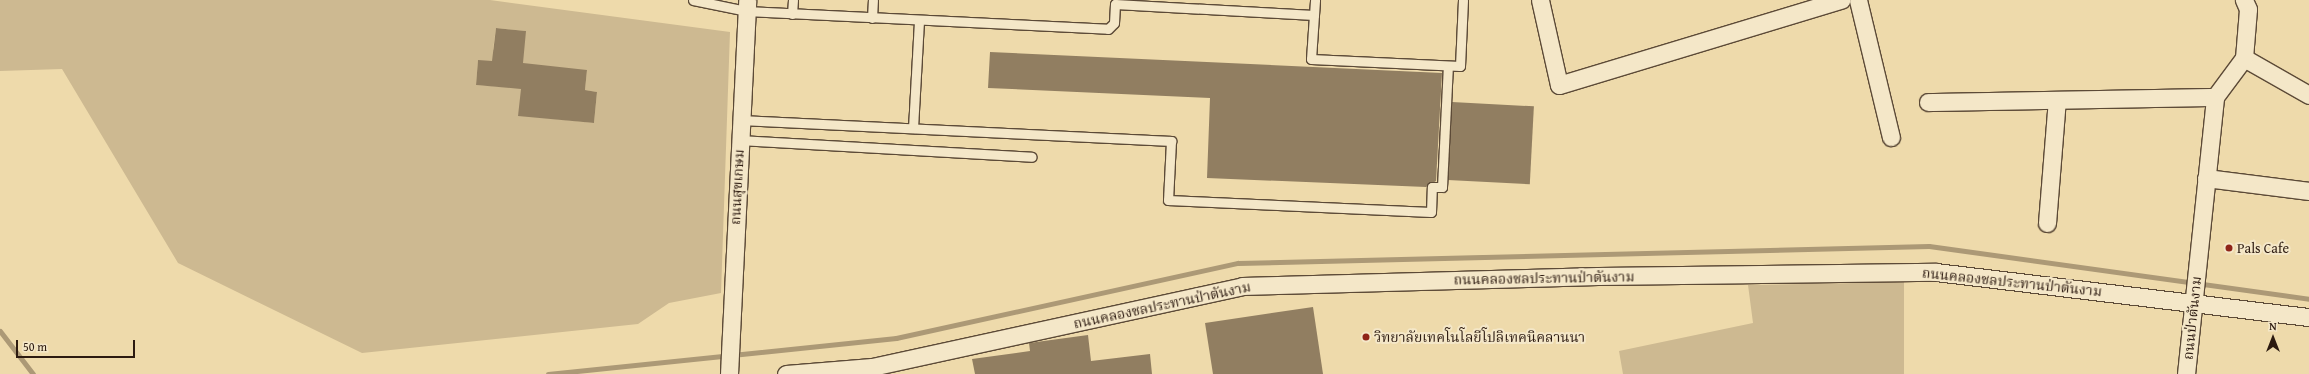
<!DOCTYPE html>
<html>
<head>
<meta charset="utf-8">
<style>
  body { margin:0 }
  #map { position:relative; width:2309px; height:374px; overflow:hidden; background:#eedaab; font-family:"Gentium Book Plus","Noto Serif Thai",serif }
  div>[style] { position:absolute }
  .green>* { inset:0; background:#cdb991 }
  .stream>* { height:5px; margin:-2.5px; padding:0 2.5px; transform-origin:2.5px; border-radius:2.5px; background:#ac9976 }
  .building>* { inset:0; background:#917e61; transform-origin:0 0 }
  .roads { filter:drop-shadow(1px 0 #5c4a37) drop-shadow(-1px 0 #5c4a37) drop-shadow(0 1px #5c4a37) drop-shadow(0 -1px #5c4a37) }
  .service>* { height:9px; margin:-4.5px; padding:0 4.5px; transform-origin:4.5px; border-radius:4.5px; background:#f4e7c8 }
  .minor>* { height:17px; margin:-8.5px; padding:0 8.5px; transform-origin:8.5px; border-radius:8.5px; background:#f4e7c8 }
  .dots>* { width:11px; height:11px; translate:-50% -50%; box-sizing:border-box; border:2px solid #f4e7c8; border-radius:50% }
  span { translate:-50% -50%; white-space:nowrap; text-align:center; line-height:1.15; -webkit-text-stroke:4px #f4e7c8; paint-order:stroke }
  .street-label { font-size:14px; color:#2c1a10 }
  .poi-label { font-size:14px; color:#2c1a10 }
  .left { translate:0 -50%; text-align:left }
  .north { position:absolute; left:2253px; top:318px; width:40px; height:40px; -webkit-text-stroke:3px #f4e7c8; paint-order:stroke; rotate:0deg; font-size:11px; font-weight:700; line-height:16px; text-align:center; color:#2c1a10 }
  .north::after { content:''; display:block; margin:auto; width:14px; height:18px; background:#2c1a10; clip-path:polygon(50% 0,100% 100%,50% 72%,0 100%) }
  .scale { position:absolute; left:16px; top:340px; width:119px; height:18px; box-sizing:border-box; border:2px solid #2c1a10; border-top:0; padding-left:5px; font-size:12px; line-height:14px; white-space:nowrap; color:#2c1a10; -webkit-text-stroke:3px #f4e7c8; paint-order:stroke }
</style>
</head>
<body>
<div id="map">
  <div class="green">
    <i style="clip-path:polygon(evenodd,0 0,490px 0,730px 32px,721px 293px,669px 303px,638px 324px,362px 353px,178px 263px,62px 69px,0 71px,0 0,496px 28px,526px 31px,493px 50px,496px 28px,0 0,478px 60px,506px 87px,476px 85px,478px 60px,0 0,587px 70px,585px 90px,597px 92px,594px 123px,518px 115px,587px 70px)"></i>
    <i style="clip-path:polygon(1904px 282px,1904px 374px,1623px 374px,1619px 351px,1753px 323px,1748px 285px)"></i>
  </div>
  <div class="stream">
    <i style="left:0;top:331px;width:54px;rotate:52.5deg"></i>
    <i style="left:548px;top:374px;width:350px;rotate:-5.9deg"></i>
    <i style="left:896px;top:338px;width:350px;rotate:-12.4deg"></i>
    <i style="left:1238px;top:263px;width:691px;rotate:-1.41deg"></i>
    <i style="left:1929px;top:246px;width:384px;rotate:7.9deg"></i>
  </div>
  <div class="building">
    <i style="clip-path:polygon(496px 28px,526px 31px,523px 63px,587px 70px,585px 90px,597px 92px,594px 123px,518px 116px,521px 89px,476px 85px,478px 60px,492px 61px)"></i>
    <i style="clip-path:polygon(990px 52px,1442px 73px,1436px 181px,1426px 187px,1207px 178px,1210px 98px,988px 88px)"></i>
    <i style="left:1452px;top:102px;width:82px;height:78px;rotate:3deg"></i>
    <i style="clip-path:polygon(1313px 307px,1323px 374px,1213px 374px,1205px 323px)"></i>
    <i style="clip-path:polygon(1088px 335px,1091px 361px,1150px 354px,1152px 374px,975px 374px,972px 359px,1030px 351px,1029px 343px)"></i>
  </div>
  <div class="roads">
    <div class="service">
      <i style="left:693px;top:0;width:54px;rotate:11.7deg"></i>
      <i style="left:746px;top:11px;width:362px;rotate:2.8deg"></i>
      <i style="left:1108px;top:29px;width:8px;rotate:-45deg"></i>
      <i style="left:1114px;top:23px;width:19px;rotate:-87deg"></i>
      <i style="left:1115px;top:4px;width:199px;rotate:3.2deg"></i>
      <i style="left:1314px;top:15px;width:15px;rotate:-86deg"></i>
      <i style="left:792px;top:14px;width:14px;rotate:-86deg"></i>
      <i style="left:1314px;top:15px;width:44px;rotate:93.9deg"></i>
      <i style="left:1311px;top:59px;width:149px;rotate:2.7deg"></i>
      <i style="left:1460px;top:66px;width:66px;rotate:-87.4deg"></i>
      <i style="left:872px;top:18px;width:18px;rotate:-87deg"></i>
      <i style="left:740px;top:120px;width:432px;rotate:2.8deg"></i>
      <i style="left:1171px;top:141px;width:59px;rotate:92.9deg"></i>
      <i style="left:1168px;top:200px;width:263px;rotate:2.6deg"></i>
      <i style="left:1431px;top:212px;width:25px;rotate:-88deg"></i>
      <i style="left:1432px;top:187px;width:10px"></i>
      <i style="left:1442px;top:187px;width:121px;rotate:-87.2deg"></i>
      <i style="left:913px;top:128px;width:108px;rotate:-86.8deg"></i>
      <i style="left:739px;top:140px;width:293px;rotate:3.3deg"></i>
    </div>
    <div class="minor">
      <i style="left:1540px;top:0;width:87px;rotate:77.4deg"></i>
      <i style="left:1559px;top:85px;width:295px;rotate:-16.8deg"></i>
      <i style="left:1858px;top:0;width:141px;rotate:76.5deg"></i>
      <i style="left:2244px;top:58px;width:75px;rotate:29.6deg"></i>
      <i style="left:1928px;top:102px;width:287px;rotate:-1deg"></i>
      <i style="left:2206px;top:178px;width:104px;rotate:7.2deg"></i>
      <i style="left:2047px;top:223px;width:123px;rotate:-85.4deg"></i>
      <i style="left:729px;top:374px;width:374px;rotate:-87.2deg"></i>
      <i style="left:786px;top:374px;width:86px;rotate:-4.7deg"></i>
      <i style="left:872px;top:367px;width:379px;rotate:-12.3deg"></i>
      <i style="left:1242px;top:286px;width:356px;rotate:-1.6deg"></i>
      <i style="left:1598px;top:276px;width:338px;rotate:-0.7deg"></i>
      <i style="left:1936px;top:272px;width:376px;rotate:6.9deg"></i>
      <i style="left:2186px;top:374px;width:279px;rotate:-84deg"></i>
      <i style="left:2215px;top:97px;width:49px;rotate:-53.4deg"></i>
      <i style="left:2244px;top:58px;width:49px;rotate:-85.3deg"></i>
      <i style="left:2248px;top:9px;width:10px;rotate:-114deg"></i>
    </div>
  </div>
  <div class="dots">
    <i style="left:2229px;top:248px;background:#8f2418"></i>
    <i style="left:1366px;top:337px;background:#8f2418"></i>
  </div>
  <div class="street-label">
    <span style="left:737px;top:187px;rotate:-87deg">ถนนสุขเกษม</span>
    <span style="left:1544px;top:278px;rotate:-1deg">ถนนคลองชลประทานป่าตันงาม</span>
    <span style="left:2012px;top:282px;rotate:6deg">ถนนคลองชลประทานป่าตันงาม</span>
    <span style="left:1162px;top:305px;rotate:-12deg">ถนนคลองชลประทานป่าตันงาม</span>
    <span style="left:2192px;top:318px;rotate:-84deg">ถนนป่าตันงาม</span>
  </div>
  <div class="poi-label">
    <span class="left" style="left:2237px;top:248px">Pals Cafe</span>
    <span class="left" style="left:1374px;top:337px">วิทยาลัยเทคโนโลยีโปลิเทคนิคลานนา</span>
  </div>
  <div class="north">N</div>
  <div class="scale">50 m</div>
</div>
</body>
</html>
